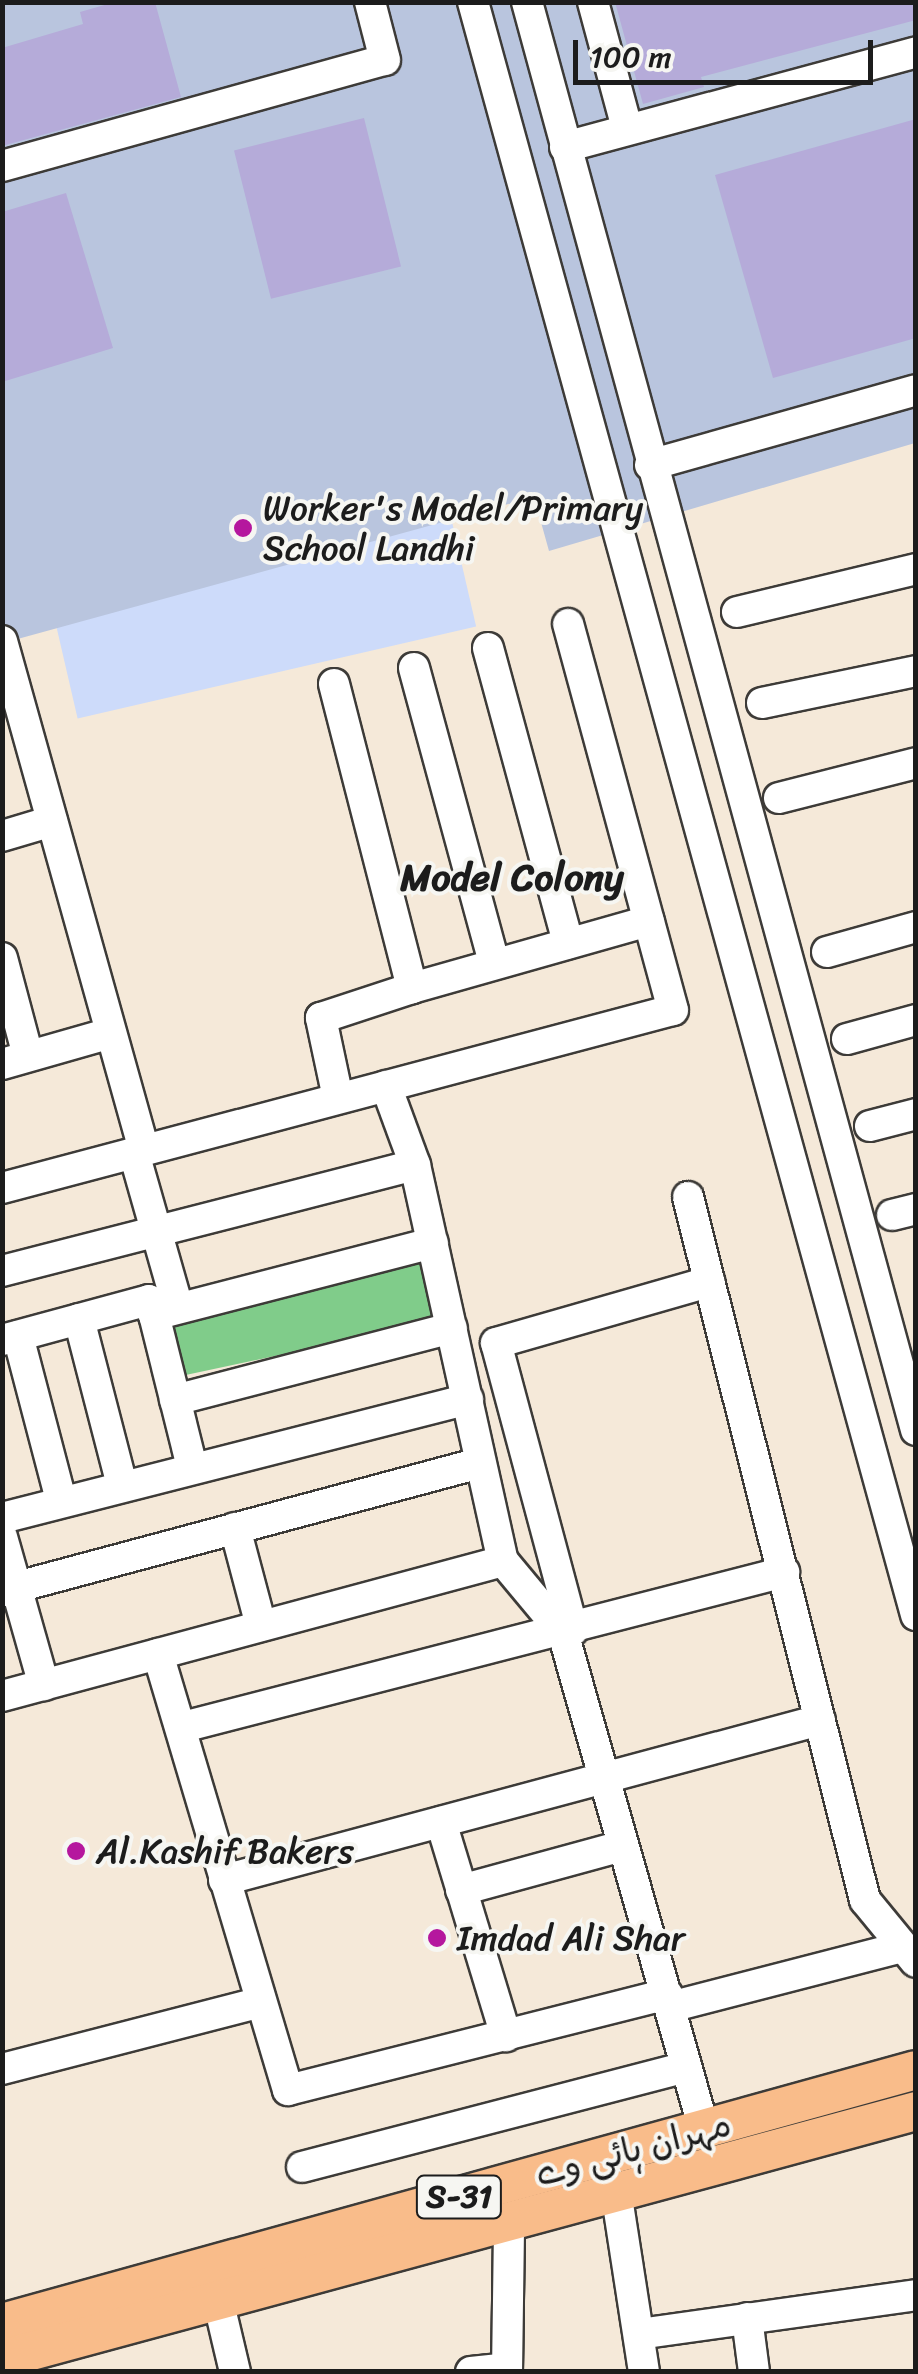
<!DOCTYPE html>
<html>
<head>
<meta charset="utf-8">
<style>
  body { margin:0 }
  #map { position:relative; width:918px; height:2374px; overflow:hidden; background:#f5e9d9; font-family:Sriracha,"Playpen Sans Arabic",sans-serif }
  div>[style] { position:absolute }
  .built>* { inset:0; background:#cddbfa; transform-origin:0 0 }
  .industrial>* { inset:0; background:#b9c5de }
  .green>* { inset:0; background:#80cc8a; transform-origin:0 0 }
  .building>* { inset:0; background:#b5abd9; transform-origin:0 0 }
  .roads { filter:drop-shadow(2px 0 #3d3b38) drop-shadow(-2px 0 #3d3b38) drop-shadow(0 2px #3d3b38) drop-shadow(0 -2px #3d3b38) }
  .minor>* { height:30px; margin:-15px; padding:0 15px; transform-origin:15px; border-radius:15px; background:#fff }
  .major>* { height:38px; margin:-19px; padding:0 19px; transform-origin:19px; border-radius:19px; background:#f9bc8a }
  .dots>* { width:28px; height:28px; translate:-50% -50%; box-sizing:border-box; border:5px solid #f6f6f2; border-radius:50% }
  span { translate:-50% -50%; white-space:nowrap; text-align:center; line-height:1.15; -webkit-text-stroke:8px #f6f6f2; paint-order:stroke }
  .shield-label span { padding:2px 8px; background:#f6f6f2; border:2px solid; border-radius:8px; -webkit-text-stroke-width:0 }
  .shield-label { font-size:32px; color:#1c1c1c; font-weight:700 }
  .poi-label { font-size:35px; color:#1c1c1c }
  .left { translate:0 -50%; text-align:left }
  .street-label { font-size:35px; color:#1c1c1c }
  .neighbourhood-label { font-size:38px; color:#1c1c1c; font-weight:700 }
  .frame { position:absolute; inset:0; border:5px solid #1c1c1c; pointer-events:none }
  .scale { position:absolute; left:573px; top:40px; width:300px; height:45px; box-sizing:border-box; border:5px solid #1c1c1c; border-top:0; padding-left:12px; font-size:30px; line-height:35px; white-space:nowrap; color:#1c1c1c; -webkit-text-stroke:8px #f6f6f2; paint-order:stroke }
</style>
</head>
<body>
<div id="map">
  <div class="built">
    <i style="left:410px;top:340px;width:294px;height:409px;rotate:77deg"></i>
  </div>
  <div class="industrial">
    <i style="clip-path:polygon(3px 3px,915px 3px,915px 443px,549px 551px,534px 497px,3px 643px)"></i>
  </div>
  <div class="green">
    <i style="left:428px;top:1252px;width:70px;height:277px;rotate:78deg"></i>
  </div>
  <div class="building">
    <i style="clip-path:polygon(115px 2px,155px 2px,181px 97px,2px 146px,2px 48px,83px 24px,80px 12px)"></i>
    <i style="clip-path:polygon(615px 2px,916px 2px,916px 20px,701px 77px,704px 87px,643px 104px)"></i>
    <i style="left:364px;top:118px;width:153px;height:134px;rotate:76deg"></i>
    <i style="clip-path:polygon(916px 119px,916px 338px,773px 378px,715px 175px)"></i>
    <i style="clip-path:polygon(66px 193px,113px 348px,2px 382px,2px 212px)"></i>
  </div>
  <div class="roads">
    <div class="minor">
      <i style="left:473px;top:2px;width:1673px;rotate:74.64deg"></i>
      <i style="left:527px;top:2px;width:1480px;rotate:74.76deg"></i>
      <i style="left:593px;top:2px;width:131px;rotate:74.9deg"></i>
      <i style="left:565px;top:147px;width:364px;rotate:-15.1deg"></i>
      <i style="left:2px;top:166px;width:397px;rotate:-15.5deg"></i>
      <i style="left:385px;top:60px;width:60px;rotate:-104.5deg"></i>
      <i style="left:650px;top:465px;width:276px;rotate:-15.7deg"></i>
      <i style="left:737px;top:612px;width:184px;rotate:-13.5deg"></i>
      <i style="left:2px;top:641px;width:528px;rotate:74.41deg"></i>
      <i style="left:488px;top:648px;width:306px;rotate:74.8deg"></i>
      <i style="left:414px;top:668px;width:306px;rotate:74.8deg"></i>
      <i style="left:334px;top:684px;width:314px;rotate:75.6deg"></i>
      <i style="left:412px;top:988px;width:246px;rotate:-15.8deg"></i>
      <i style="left:762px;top:703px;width:157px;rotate:-11.7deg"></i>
      <i style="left:779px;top:798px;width:141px;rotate:-14.3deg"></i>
      <i style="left:2px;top:836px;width:52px;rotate:-16.7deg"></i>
      <i style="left:827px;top:952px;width:92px;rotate:-15.7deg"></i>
      <i style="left:2px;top:958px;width:101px;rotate:75.1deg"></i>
      <i style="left:847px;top:1039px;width:72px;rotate:-15.4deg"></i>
      <i style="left:2px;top:1064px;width:113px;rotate:-15.9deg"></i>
      <i style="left:386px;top:1086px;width:84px;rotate:69.8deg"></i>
      <i style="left:415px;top:1165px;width:406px;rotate:77.5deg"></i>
      <i style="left:503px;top:1561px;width:94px;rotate:50.2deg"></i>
      <i style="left:563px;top:1633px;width:516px;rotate:74.13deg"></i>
      <i style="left:338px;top:1098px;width:82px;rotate:-102deg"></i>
      <i style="left:321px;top:1018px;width:96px;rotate:-18.2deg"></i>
      <i style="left:870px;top:1126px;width:48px;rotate:-14.6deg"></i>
      <i style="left:134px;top:1153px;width:160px;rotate:74.1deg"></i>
      <i style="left:2px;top:1188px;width:694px;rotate:-14.86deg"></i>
      <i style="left:673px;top:1010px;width:400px;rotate:-105.2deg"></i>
      <i style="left:688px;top:1197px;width:725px;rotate:75.87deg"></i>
      <i style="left:865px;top:1900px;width:80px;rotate:50.6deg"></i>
      <i style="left:892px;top:1215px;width:25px;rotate:-14deg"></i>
      <i style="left:2px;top:1271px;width:426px;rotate:-14.4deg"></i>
      <i style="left:79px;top:1319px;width:171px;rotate:75.5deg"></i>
      <i style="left:18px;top:1336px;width:170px;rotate:75.3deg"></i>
      <i style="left:2px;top:1340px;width:152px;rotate:-15.2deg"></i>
      <i style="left:149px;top:1300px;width:16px;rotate:72deg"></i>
      <i style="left:175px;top:1400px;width:286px;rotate:-14.6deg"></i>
      <i style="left:192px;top:1467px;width:157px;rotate:-104deg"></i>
      <i style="left:154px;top:1315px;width:288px;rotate:-14.5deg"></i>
      <i style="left:2px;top:1518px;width:481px;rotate:-14.3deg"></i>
      <i style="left:235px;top:1528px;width:101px;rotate:75.1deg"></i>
      <i style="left:2px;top:1537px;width:154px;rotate:74.2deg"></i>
      <i style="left:2px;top:1591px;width:494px;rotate:-15deg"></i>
      <i style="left:573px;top:1630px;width:297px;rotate:-105deg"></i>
      <i style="left:496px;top:1343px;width:222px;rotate:-16deg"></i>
      <i style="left:158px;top:1654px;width:455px;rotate:73.4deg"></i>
      <i style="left:288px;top:2090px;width:391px;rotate:-14.2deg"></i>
      <i style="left:2px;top:1696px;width:519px;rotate:-15.08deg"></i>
      <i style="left:183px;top:1727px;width:621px;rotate:-14.46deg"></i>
      <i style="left:441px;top:1822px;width:224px;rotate:73.1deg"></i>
      <i style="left:224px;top:1880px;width:617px;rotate:-15.03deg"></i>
      <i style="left:461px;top:1890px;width:167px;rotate:-15.3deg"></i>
      <i style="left:670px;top:2007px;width:240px;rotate:-14.5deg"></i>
      <i style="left:2px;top:2069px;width:263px;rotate:-14.5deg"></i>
      <i style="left:302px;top:2167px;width:397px;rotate:-14.6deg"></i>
      <i style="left:616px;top:2191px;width:183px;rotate:81.2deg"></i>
      <i style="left:218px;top:2300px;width:74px;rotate:76.7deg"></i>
      <i style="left:747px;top:2318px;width:54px;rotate:82.6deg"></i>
      <i style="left:639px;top:2334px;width:280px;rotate:-8deg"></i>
      <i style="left:471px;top:2372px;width:36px;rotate:-6deg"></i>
      <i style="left:507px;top:2372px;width:151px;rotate:-89.2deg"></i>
    </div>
    <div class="major">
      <i style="left:2px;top:2323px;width:948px;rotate:-15.47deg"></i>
      <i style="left:2px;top:2359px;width:947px;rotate:-15.18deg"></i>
    </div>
  </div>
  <div class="dots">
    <i style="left:243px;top:528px;background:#b5179e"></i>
    <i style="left:76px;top:1851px;background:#b5179e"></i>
    <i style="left:437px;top:1938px;background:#b5179e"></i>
  </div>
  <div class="shield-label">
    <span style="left:459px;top:2197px">S-31</span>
  </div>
  <div class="poi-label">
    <span class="left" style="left:263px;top:528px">Worker's Model/Primary<br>School Landhi</span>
    <span class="left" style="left:96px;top:1851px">Al.Kashif Bakers</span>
    <span class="left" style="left:457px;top:1938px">Imdad Ali Shar</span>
  </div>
  <div class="street-label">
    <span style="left:633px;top:2149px;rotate:-15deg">مہران ہائی وے</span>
  </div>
  <div class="neighbourhood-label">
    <span style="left:512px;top:878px">Model Colony</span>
  </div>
  <div class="frame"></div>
  <div class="scale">100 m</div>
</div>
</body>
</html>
